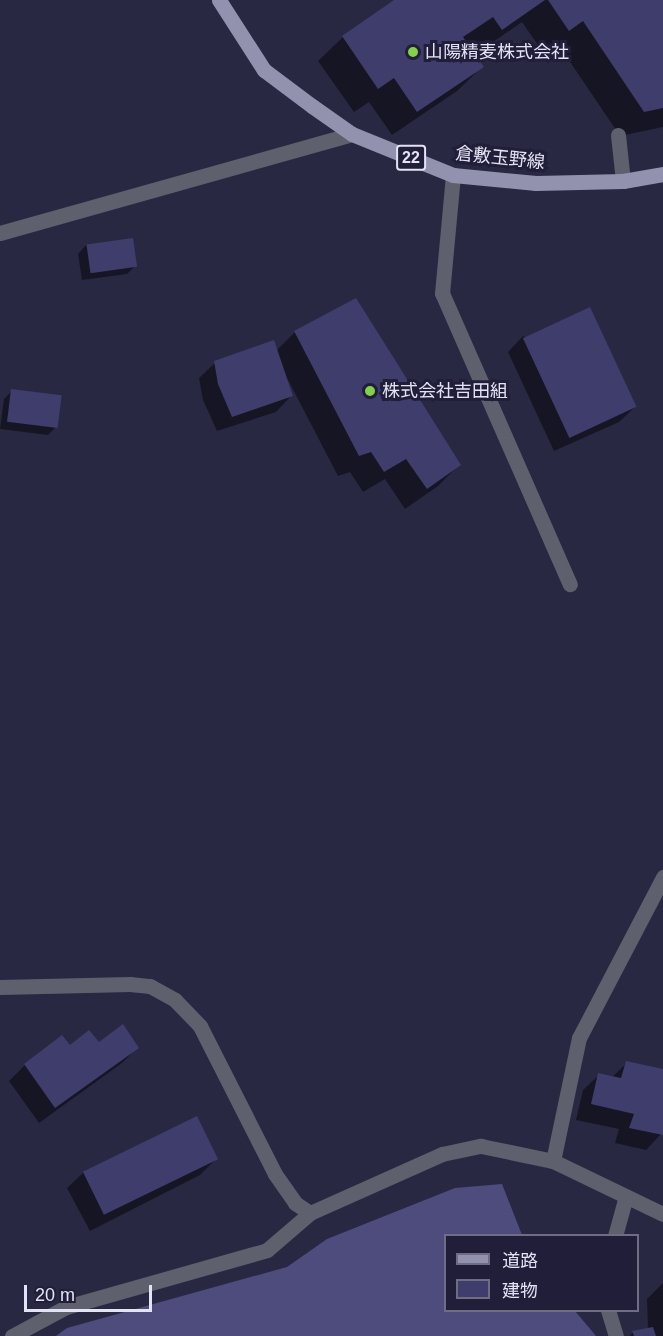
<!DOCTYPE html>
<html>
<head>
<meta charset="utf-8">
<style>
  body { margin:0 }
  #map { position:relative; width:663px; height:1336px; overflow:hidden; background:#292843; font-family:Arial,"Noto Sans JP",sans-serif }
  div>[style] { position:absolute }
  .forest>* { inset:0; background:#4e4c7c }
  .shadow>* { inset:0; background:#0007 }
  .building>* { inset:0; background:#3f3d6b; transform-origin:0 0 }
  .lane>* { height:15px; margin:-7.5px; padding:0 7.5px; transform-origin:7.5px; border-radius:7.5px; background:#5f606d }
  .street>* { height:15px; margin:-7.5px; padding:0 7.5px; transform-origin:7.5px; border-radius:7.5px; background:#5f606d }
  .primary>* { height:15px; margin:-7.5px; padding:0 7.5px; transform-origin:7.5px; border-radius:7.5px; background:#9292ae }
  .dots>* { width:16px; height:16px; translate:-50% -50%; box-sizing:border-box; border:3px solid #201e38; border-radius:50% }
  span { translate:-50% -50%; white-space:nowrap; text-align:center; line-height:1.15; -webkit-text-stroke:6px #201e38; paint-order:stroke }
  .shield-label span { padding:2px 4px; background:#201e38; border:2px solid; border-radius:4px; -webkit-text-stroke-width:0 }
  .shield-label { font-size:16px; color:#e3e3f5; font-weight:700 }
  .poi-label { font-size:18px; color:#e3e3f5 }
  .left { translate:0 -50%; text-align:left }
  .street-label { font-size:18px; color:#e3e3f5 }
  .legend { position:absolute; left:444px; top:1234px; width:195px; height:78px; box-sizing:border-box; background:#201e38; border:2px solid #6e6d84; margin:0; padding:8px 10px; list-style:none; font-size:18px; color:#e3e3f5 }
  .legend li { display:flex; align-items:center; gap:12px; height:30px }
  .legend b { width:30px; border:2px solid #6e6d84 }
  .scale { position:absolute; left:24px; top:1285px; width:128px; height:27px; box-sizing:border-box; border:3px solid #e3e3f5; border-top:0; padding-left:8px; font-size:18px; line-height:21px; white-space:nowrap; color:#e3e3f5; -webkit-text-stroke:4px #201e38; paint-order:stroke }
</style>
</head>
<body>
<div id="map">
  <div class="forest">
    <i style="clip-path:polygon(502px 1184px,522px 1235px,446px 1236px,446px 1310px,575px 1311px,596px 1336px,56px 1336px,67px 1328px,287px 1267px,327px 1239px,455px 1188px)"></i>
  </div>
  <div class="shadow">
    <i style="clip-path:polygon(397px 0,663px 0,663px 127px,620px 136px,558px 44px,544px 54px,522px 22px,477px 53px,468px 40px,465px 42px,482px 67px,457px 91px,392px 135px,369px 102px,354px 112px,318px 61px,343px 37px)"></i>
    <i style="clip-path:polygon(86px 245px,135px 266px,127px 274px,82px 280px,78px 254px)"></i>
    <i style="clip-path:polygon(295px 332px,459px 465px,438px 486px,405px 509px,385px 479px,363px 492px,350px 472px,338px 476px,287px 378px,291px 396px,276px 412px,217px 431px,203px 400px,199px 378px,215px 363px,276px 351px)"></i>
    <i style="clip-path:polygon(523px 336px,635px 407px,619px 422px,554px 451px,508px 352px)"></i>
    <i style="clip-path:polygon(12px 391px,56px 427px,48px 435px,0 429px,4px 399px)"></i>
    <i style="clip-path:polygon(62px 1037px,69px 1047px,99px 1044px,137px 1048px,122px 1063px,39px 1123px,9px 1081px,25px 1065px)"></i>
    <i style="clip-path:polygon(627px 1063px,663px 1071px,661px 1134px,646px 1150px,615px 1143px,619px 1129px,576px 1120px,583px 1090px,599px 1075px,612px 1077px)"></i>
    <i style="clip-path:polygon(196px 1118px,216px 1159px,200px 1175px,90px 1231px,67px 1188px,83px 1173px)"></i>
    <i style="clip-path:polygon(663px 1283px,663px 1336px,630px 1336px,633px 1332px,648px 1330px,647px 1299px)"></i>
  </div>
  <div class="building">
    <i style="clip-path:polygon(394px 0,545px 0,502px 30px,493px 17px,463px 37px,484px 67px,417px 112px,394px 78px,378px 89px,342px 36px)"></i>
    <i style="clip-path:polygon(548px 0,663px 0,663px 108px,644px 112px,583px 21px,569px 31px)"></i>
    <i style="left:133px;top:238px;width:29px;height:47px;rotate:82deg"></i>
    <i style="clip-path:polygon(356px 298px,461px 465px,427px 489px,406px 459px,384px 472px,371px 452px,359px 456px,294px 331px)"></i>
    <i style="left:590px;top:307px;width:110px;height:74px;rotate:65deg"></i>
    <i style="clip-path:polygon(274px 340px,293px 396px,232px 417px,218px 384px,214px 361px)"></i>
    <i style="left:11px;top:389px;width:51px;height:33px;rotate:7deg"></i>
    <i style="clip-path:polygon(123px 1024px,139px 1048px,55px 1108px,24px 1064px,62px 1035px,70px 1045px,89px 1030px,99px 1042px)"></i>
    <i style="clip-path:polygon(626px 1061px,663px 1069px,663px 1135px,629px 1128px,634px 1114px,591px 1104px,598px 1073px,621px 1078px)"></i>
    <i style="left:197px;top:1116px;width:48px;height:127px;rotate:64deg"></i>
    <i style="clip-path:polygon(653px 1327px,656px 1336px,634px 1336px,632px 1331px)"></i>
  </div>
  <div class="lane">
    <i style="left:618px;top:135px;width:46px;rotate:83.8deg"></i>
  </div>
  <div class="street">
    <i style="left:453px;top:175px;width:119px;rotate:95.3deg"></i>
    <i style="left:442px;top:293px;width:318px;rotate:66.3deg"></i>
    <i style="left:0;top:233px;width:366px;rotate:-15.7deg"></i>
    <i style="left:0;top:987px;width:130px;rotate:-1.3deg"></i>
    <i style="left:130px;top:984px;width:20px;rotate:6deg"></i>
    <i style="left:150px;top:986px;width:29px;rotate:29deg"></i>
    <i style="left:175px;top:1000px;width:36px;rotate:46deg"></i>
    <i style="left:200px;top:1026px;width:166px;rotate:63.1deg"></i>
    <i style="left:275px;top:1174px;width:35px;rotate:55deg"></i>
    <i style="left:295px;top:1203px;width:18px;rotate:34deg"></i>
    <i style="left:310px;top:1213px;width:145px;rotate:-24.1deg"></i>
    <i style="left:442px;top:1154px;width:40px;rotate:-12deg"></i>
    <i style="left:481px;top:1146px;width:74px;rotate:11.8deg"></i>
    <i style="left:553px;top:1161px;width:122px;rotate:25.7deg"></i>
    <i style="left:553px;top:1161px;width:126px;rotate:-78.1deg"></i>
    <i style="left:579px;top:1038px;width:182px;rotate:-62.4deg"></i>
    <i style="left:615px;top:1236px;width:41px;rotate:-74.6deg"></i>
    <i style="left:608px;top:1310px;width:27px;rotate:73deg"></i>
    <i style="left:12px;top:1336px;width:61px;rotate:-28.2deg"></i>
    <i style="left:66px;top:1307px;width:209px;rotate:-15.8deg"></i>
    <i style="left:267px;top:1250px;width:57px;rotate:-40.7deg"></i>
  </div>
  <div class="primary">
    <i style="left:219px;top:0;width:83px;rotate:57.3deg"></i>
    <i style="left:264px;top:70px;width:60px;rotate:36.9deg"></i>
    <i style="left:312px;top:106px;width:49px;rotate:35deg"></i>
    <i style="left:352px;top:134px;width:109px;rotate:22.1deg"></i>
    <i style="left:453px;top:175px;width:83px;rotate:5.5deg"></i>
    <i style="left:536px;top:183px;width:87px;rotate:-1.3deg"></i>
    <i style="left:623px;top:181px;width:41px;rotate:-9.9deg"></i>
  </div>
  <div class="dots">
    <i style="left:413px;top:52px;background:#84d04d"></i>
    <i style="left:370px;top:391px;background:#84d04d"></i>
  </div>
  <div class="shield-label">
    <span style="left:411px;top:158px">22</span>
  </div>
  <div class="poi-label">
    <span class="left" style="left:425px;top:52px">山陽精麦株式会社</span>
    <span class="left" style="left:382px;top:391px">株式会社吉田組</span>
  </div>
  <div class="street-label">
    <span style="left:500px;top:158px;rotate:6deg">倉敷玉野線</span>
  </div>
  <ul class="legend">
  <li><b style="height:8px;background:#9292ae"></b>道路</li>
  <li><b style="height:16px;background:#3f3d6b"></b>建物</li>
  </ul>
  <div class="scale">20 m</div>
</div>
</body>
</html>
